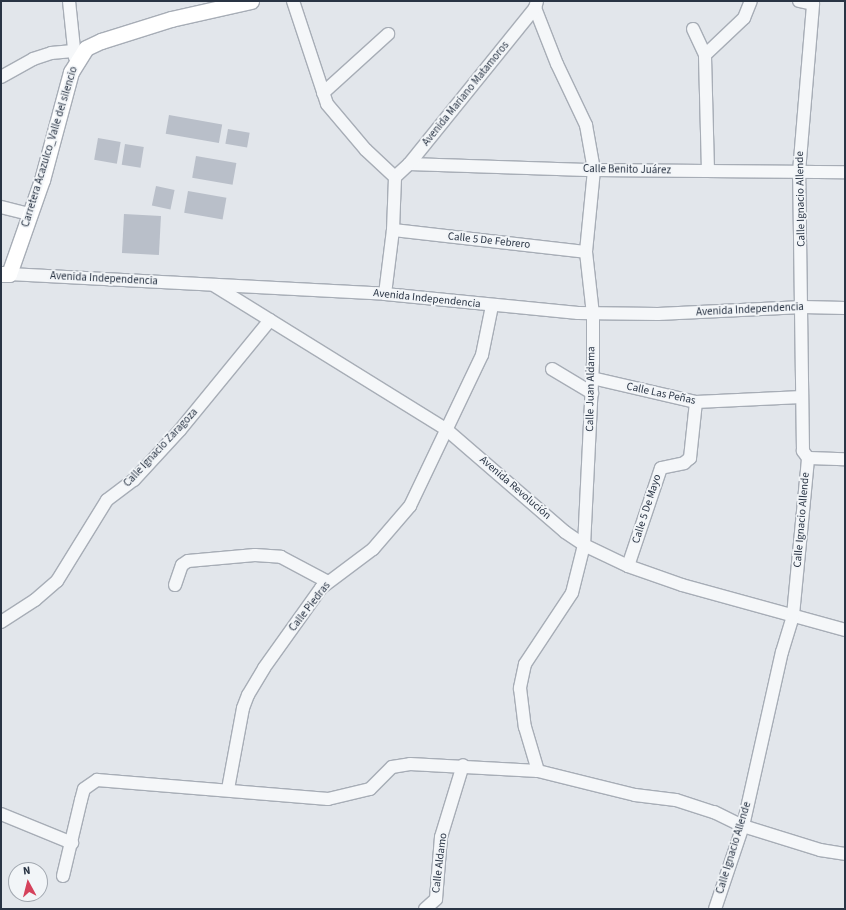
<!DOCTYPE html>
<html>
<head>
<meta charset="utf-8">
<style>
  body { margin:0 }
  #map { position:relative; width:846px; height:910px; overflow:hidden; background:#e2e6eb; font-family:"Source Sans 3",sans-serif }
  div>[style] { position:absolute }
  .building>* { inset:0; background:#b9bfc9; transform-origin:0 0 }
  .roads { filter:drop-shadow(1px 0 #a7adb6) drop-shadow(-1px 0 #a7adb6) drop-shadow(0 1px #a7adb6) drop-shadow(0 -1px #a7adb6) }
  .minor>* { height:12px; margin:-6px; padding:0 6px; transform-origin:6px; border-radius:6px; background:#f5f7f9 }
  .major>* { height:15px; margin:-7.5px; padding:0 7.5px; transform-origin:7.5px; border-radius:7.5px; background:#fff }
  span { translate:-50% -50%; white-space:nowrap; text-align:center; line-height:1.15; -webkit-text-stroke:3.5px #f2f5f8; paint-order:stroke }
  .street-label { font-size:11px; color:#293444 }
  .frame { position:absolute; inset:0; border:2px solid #293444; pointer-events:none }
  .north { position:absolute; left:8px; top:862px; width:40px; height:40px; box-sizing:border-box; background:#f2f5f8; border:1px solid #a2a8b0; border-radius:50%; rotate:353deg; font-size:11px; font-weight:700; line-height:16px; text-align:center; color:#293444 }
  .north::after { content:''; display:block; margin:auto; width:14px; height:18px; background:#d5425c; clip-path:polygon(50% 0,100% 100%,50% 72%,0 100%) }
</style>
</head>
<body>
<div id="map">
  <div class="building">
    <i style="left:169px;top:115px;width:54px;height:19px;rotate:10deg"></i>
    <i style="left:228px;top:129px;width:22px;height:15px;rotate:10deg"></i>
    <i style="left:98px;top:138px;width:23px;height:22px;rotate:10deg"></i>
    <i style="left:125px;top:144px;width:19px;height:21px;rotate:9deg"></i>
    <i style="left:196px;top:156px;width:41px;height:22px;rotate:10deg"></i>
    <i style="left:156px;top:186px;width:19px;height:20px;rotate:12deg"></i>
    <i style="left:188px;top:191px;width:39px;height:22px;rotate:10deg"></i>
    <i style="left:124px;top:214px;width:37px;height:39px;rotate:3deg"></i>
  </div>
  <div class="roads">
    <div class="minor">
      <i style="left:69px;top:1px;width:57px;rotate:84deg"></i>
      <i style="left:293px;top:1px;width:108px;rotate:71.7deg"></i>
      <i style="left:327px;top:104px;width:60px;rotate:49.7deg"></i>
      <i style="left:366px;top:150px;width:40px;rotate:43deg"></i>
      <i style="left:537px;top:1px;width:7px;rotate:106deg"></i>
      <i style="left:535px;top:8px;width:60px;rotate:68.6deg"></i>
      <i style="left:557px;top:64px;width:68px;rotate:64.6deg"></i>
      <i style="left:586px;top:125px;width:46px;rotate:79.9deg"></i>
      <i style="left:594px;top:170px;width:82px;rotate:95.6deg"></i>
      <i style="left:586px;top:252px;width:62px;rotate:83.6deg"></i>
      <i style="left:593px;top:314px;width:48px;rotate:90deg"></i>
      <i style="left:593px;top:362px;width:183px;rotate:92.8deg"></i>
      <i style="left:584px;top:545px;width:49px;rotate:104deg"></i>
      <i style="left:572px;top:593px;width:85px;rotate:123.5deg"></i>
      <i style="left:525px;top:664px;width:25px;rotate:102deg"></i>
      <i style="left:520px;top:688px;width:39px;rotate:83deg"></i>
      <i style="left:525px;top:727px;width:46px;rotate:73.5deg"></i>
      <i style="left:799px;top:1px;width:14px;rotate:12deg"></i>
      <i style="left:693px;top:29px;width:29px;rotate:65deg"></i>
      <i style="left:1px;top:77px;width:37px;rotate:-29deg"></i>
      <i style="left:33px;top:59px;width:19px;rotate:-18deg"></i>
      <i style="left:51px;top:53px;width:22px;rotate:-5deg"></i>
      <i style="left:323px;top:93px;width:88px;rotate:-42.2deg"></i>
      <i style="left:409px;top:164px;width:185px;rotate:1.9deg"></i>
      <i style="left:594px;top:170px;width:251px;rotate:0.5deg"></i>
      <i style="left:708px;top:171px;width:116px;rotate:-91.5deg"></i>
      <i style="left:705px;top:55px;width:54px;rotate:-43.5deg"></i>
      <i style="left:744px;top:18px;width:18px;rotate:-68deg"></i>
      <i style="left:395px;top:177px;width:19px;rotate:-43deg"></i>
      <i style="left:409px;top:164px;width:201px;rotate:-51.1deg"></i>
      <i style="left:1px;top:207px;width:30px;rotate:14deg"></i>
      <i style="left:393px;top:230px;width:194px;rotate:6.5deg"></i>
      <i style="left:9px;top:274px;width:377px;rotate:3deg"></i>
      <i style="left:385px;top:294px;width:194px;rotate:5.6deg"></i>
      <i style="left:578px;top:313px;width:80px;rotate:0.7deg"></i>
      <i style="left:658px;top:314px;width:145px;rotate:-2.8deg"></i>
      <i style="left:803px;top:307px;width:42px;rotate:1.4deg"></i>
      <i style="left:215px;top:286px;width:273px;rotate:31.8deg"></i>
      <i style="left:447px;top:430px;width:156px;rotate:40.8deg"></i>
      <i style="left:565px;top:532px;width:23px;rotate:34deg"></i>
      <i style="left:584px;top:545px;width:49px;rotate:25.5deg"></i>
      <i style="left:628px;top:566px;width:57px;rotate:19.4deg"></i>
      <i style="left:682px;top:585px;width:169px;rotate:15.4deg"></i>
      <i style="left:385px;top:294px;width:64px;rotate:-82.9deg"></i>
      <i style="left:393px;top:230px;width:53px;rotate:-87.8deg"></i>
      <i style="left:552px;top:369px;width:47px;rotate:31deg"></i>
      <i style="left:592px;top:378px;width:107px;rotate:13deg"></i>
      <i style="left:696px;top:402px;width:106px;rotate:-2.7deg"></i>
      <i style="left:808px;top:458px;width:9px;rotate:-126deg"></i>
      <i style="left:803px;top:451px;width:279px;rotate:-90.8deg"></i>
      <i style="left:799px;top:172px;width:169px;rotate:-85.2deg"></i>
      <i style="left:808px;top:458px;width:37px;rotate:2deg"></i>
      <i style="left:628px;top:566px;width:103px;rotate:-71.4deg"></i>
      <i style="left:661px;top:468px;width:24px;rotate:-12deg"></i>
      <i style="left:684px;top:463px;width:8px;rotate:-40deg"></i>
      <i style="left:690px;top:458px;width:56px;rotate:-83.9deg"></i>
      <i style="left:175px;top:585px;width:21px;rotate:-71deg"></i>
      <i style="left:182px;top:565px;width:7px;rotate:-34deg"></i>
      <i style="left:188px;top:561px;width:67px;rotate:-5.1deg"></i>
      <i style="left:255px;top:555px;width:26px;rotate:4deg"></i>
      <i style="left:281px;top:557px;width:53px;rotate:28deg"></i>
      <i style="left:1px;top:622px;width:40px;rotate:-32.9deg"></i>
      <i style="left:35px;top:600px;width:29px;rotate:-41deg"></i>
      <i style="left:57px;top:581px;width:95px;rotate:-58.3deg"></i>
      <i style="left:107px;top:500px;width:34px;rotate:-37deg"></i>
      <i style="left:134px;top:480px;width:68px;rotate:-47.4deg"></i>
      <i style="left:180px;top:430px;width:142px;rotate:-50.7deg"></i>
      <i style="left:228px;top:789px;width:82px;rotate:-79.5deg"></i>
      <i style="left:243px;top:708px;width:14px;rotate:-69deg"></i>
      <i style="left:248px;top:695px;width:31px;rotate:-59deg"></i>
      <i style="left:264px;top:668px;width:98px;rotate:-54.5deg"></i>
      <i style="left:321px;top:588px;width:65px;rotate:-36.9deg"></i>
      <i style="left:373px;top:549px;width:57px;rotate:-49.3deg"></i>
      <i style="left:410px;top:506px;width:167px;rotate:-64.5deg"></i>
      <i style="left:482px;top:355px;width:50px;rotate:-78.5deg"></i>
      <i style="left:1px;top:814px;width:77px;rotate:22.2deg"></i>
      <i style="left:63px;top:876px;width:78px;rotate:-76.7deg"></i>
      <i style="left:81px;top:800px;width:11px;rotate:-75deg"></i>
      <i style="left:84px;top:789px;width:16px;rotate:-35deg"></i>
      <i style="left:97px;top:780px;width:232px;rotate:4.7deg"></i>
      <i style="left:328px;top:799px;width:43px;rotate:-13.4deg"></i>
      <i style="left:370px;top:789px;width:31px;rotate:-45deg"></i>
      <i style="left:392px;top:767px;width:18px;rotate:-9deg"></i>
      <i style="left:410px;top:764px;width:128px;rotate:3.1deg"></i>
      <i style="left:538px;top:771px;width:100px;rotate:13.9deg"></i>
      <i style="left:635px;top:795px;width:41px;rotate:7deg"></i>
      <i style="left:676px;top:800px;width:40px;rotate:18deg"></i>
      <i style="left:714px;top:812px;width:32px;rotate:26deg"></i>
      <i style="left:743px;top:826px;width:81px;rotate:17.3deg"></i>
      <i style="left:820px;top:850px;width:25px;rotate:9deg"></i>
      <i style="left:425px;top:909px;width:15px;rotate:-42deg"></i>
      <i style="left:436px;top:899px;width:62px;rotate:-85.4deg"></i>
      <i style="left:441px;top:837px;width:75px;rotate:-73deg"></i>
      <i style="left:715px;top:909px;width:88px;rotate:-71.4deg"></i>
      <i style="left:743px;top:826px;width:178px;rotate:-77.4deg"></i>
      <i style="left:782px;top:652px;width:39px;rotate:-73deg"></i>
      <i style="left:793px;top:615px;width:158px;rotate:-84.5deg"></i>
    </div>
    <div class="major">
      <i style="left:1px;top:274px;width:8px"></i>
      <i style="left:9px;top:274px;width:100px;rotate:-70.7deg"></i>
      <i style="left:42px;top:180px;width:112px;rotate:-75deg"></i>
      <i style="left:71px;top:72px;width:28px;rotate:-58deg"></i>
      <i style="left:86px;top:48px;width:17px;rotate:-25deg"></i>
      <i style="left:101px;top:41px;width:73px;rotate:-17.4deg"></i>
      <i style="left:171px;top:19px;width:82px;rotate:-12.7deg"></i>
    </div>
  </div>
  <div class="street-label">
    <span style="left:466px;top:94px;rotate:-51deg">Avenida Mariano Matamoros</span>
    <span style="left:50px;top:147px;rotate:-73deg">Carretera Acazulco_Valle del silencio</span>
    <span style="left:627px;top:170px;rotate:1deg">Calle Benito Juárez</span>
    <span style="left:801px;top:199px;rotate:-91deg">Calle Ignacio Allende</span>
    <span style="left:489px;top:241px;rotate:6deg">Calle 5 De Febrero</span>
    <span style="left:104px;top:279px;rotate:3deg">Avenida Independencia</span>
    <span style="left:427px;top:299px;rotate:6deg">Avenida Independencia</span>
    <span style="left:750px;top:310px;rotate:-3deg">Avenida Independencia</span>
    <span style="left:591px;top:389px;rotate:-89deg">Calle Juan Aldama</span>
    <span style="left:661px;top:394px;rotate:12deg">Calle Las Peñas</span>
    <span style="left:161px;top:448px;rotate:-47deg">Calle Ignacio Zaragoza</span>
    <span style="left:515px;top:488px;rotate:41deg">Avenida Revolución</span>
    <span style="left:647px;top:509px;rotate:-72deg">Calle 5 De Mayo</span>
    <span style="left:802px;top:520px;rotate:-85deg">Calle Ignacio Allende</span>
    <span style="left:310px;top:607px;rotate:-52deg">Calle Piedras</span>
    <span style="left:734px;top:848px;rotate:-73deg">Calle Ignacio Allende</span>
    <span style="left:440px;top:863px;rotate:-83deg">Calle Aldamo</span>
  </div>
  <div class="frame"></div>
  <div class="north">N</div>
</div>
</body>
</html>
